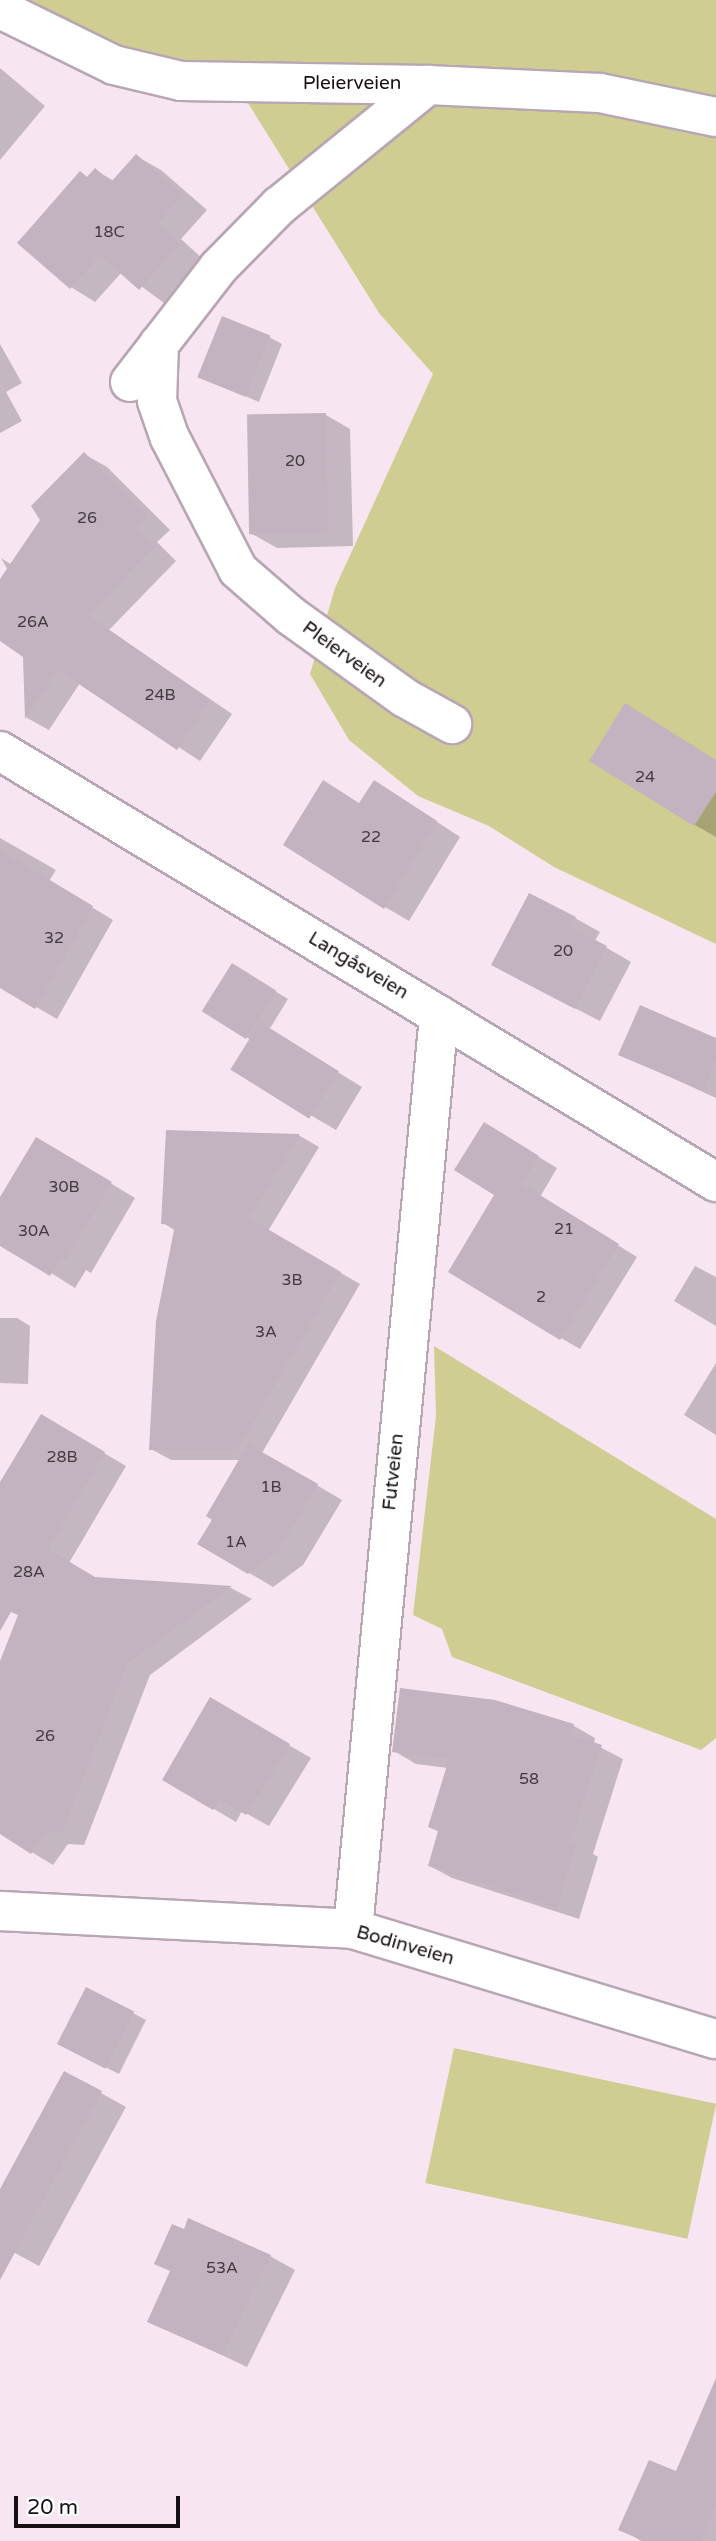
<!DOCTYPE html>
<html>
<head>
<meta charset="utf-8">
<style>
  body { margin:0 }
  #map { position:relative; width:716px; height:2541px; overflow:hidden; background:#f7e5f2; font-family:"Varela Round",sans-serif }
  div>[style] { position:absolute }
  .green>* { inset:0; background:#d0cd92; transform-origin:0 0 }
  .shadow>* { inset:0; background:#0003 }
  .building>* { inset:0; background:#c3b2bf; transform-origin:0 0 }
  .roads { filter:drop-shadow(2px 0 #b7a6b3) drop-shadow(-2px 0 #b7a6b3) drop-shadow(0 2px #b7a6b3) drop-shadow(0 -2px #b7a6b3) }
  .minor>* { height:38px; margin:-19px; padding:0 19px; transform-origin:19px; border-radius:19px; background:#fff }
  span { translate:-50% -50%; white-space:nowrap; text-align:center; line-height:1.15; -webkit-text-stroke:5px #fff; paint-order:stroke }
  .number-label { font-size:16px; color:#413840 }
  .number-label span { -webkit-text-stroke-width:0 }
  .street-label { font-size:19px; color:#161015 }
  .scale { position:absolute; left:14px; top:2496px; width:166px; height:32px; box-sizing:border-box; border:4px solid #161015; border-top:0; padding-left:9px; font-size:21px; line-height:24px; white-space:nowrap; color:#161015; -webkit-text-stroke:5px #fff; paint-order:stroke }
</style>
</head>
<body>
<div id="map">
  <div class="green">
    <i style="clip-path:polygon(8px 0,716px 0,716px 944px,554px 867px,489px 826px,418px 796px,349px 740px,310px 674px,335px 588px,433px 374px,379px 313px,238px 87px,149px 81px)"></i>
    <i style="clip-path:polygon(434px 1346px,716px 1519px,716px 1738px,701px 1750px,452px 1657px,442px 1629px,413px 1615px,436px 1416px)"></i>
    <i style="left:454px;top:2048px;width:268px;height:138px;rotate:12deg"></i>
  </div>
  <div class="shadow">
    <i style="clip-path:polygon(0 68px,45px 106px,0 160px)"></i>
    <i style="clip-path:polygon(136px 156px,161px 170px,207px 210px,181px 239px,203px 259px,164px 303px,122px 272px,95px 302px,71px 287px,88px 178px,95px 170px,114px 181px)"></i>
    <i style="clip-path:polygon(269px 337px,282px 344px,259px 402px,200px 376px)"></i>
    <i style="clip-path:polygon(0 344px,22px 383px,6px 392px,22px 421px,0 433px)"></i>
    <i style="clip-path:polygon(326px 415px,350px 429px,353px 546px,277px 548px,252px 534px)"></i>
    <i style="clip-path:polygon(84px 454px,107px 467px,170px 530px,157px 542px,176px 561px,109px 630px,232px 714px,200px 761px,80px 683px,49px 730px,27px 718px,24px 656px,0 639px,0 585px,24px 598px,1px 558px,12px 565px)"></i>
    <i style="clip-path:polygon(592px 761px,716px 761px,716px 837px,695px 825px)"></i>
    <i style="clip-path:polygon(398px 796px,460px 837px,409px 921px,385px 907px,361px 804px)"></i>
    <i style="clip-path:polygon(0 838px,56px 870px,49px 881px,113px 920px,57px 1019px,0 986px)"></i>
    <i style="clip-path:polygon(575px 918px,600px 932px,595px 941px,631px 962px,600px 1021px,518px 979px)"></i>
    <i style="clip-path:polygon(233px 966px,288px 999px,269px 1030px,362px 1087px,336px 1130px,232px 1069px,251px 1040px,205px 1012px)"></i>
    <i style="clip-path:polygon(716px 1040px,716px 1098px,620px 1054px)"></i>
    <i style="clip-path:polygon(167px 1131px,300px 1136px,319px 1147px,268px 1231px,360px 1284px,262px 1453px,342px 1500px,303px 1565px,273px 1587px,200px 1544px,241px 1460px,171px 1460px,151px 1449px,176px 1231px,163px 1223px)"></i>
    <i style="clip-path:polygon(504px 1136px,557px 1168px,540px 1197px,637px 1257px,580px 1349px,561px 1338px,497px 1195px)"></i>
    <i style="clip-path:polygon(44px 1143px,135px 1198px,91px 1273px,86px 1270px,75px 1288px,0 1241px,0 1215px)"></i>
    <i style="clip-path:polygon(695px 1266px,716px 1277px,716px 1326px,674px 1301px)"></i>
    <i style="clip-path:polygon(0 1318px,17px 1318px,30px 1326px,28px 1384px,0 1383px)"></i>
    <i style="clip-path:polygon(716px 1363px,716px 1435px,684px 1415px)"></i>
    <i style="clip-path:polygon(41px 1416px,126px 1466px,69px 1563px,95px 1579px,231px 1588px,252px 1599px,150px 1675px,84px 1845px,68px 1844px,53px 1865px,0 1833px,0 1666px,20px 1615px,0 1603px,0 1508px)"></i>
    <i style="clip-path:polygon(211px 1700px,311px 1758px,269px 1826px,242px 1811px,236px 1822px,214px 1809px)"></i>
    <i style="clip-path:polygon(495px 1701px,574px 1726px,595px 1738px,594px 1744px,623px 1759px,593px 1854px,598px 1857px,579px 1919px,452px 1878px,430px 1866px,440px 1832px,430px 1826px,448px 1768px,416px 1764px,394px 1751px)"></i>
    <i style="clip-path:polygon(133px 2013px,146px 2020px,119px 2074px,73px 2051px)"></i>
    <i style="clip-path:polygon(65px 2073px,126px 2107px,39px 2266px,0 2245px,0 2193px)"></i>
    <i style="clip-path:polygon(270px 2256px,295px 2270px,247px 2367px,150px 2321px)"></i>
    <i style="clip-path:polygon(716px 2382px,716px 2541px,641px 2541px,621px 2529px,677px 2473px)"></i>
  </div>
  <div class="building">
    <i style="clip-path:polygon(136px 154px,183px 195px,157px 224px,180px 244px,139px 290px,100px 255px,70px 289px,17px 243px,80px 171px,87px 177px,95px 168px,111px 182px)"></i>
    <i style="left:222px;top:316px;width:52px;height:66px;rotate:22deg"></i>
    <i style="left:326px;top:413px;width:120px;height:79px;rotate:89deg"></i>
    <i style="clip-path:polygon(84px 452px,148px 516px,135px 528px,154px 547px,88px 615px,210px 700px,177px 750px,58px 670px,25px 719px,23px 657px,0 641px,0 579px,40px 520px,31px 506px)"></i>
    <i style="clip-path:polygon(625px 703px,716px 760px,716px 792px,694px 826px,589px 761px)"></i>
    <i style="clip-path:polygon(323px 780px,359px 803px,374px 780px,437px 821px,384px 909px,283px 845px)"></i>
    <i style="clip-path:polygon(0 850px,93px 906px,35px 1009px,0 988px)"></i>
    <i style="clip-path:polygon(529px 893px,576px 917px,570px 927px,607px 946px,575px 1009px,491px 965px)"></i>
    <i style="left:232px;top:963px;width:52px;height:57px;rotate:32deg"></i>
    <i style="clip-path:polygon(640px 1005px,716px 1038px,716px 1059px,703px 1091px,618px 1055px)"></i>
    <i style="left:260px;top:1022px;width:93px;height:56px;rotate:32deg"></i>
    <i style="clip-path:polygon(484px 1122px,539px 1156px,522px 1184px,619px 1244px,560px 1340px,448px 1272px,494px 1195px,454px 1170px)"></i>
    <i style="clip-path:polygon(166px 1130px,300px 1134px,249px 1218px,341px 1272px,237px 1450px,149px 1450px,156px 1321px,175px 1225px,161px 1224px)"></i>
    <i style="clip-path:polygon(36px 1137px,112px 1182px,66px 1260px,61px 1257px,50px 1276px,0 1246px,0 1197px)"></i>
    <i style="clip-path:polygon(41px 1414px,105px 1452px,48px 1549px,95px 1577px,232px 1586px,128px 1663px,62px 1833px,46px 1832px,31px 1854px,0 1834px,0 1661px,18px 1615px,11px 1612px,0 1631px,0 1482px)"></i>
    <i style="clip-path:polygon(248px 1444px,318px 1484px,278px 1551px,248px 1574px,197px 1544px,212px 1520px,206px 1516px)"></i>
    <i style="clip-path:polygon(400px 1688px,495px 1700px,574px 1724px,571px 1735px,602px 1745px,571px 1841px,577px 1843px,557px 1908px,428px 1866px,438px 1831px,428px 1827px,449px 1759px,392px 1752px)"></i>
    <i style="clip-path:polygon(210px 1697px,290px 1744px,246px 1815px,220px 1799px,213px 1810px,162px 1780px)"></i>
    <i style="left:86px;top:1987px;width:54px;height:64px;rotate:27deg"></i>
    <i style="clip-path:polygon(64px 2071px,102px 2091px,0 2280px,0 2189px)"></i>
    <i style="clip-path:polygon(188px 2218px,271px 2255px,222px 2355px,147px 2322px,170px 2271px,154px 2264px,172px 2224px,184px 2229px)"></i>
    <i style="clip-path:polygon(716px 2378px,716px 2505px,701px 2541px,644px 2541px,618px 2530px,649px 2460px,676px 2471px)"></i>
  </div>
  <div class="roads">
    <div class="minor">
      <i style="left:0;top:9px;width:127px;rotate:26.2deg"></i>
      <i style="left:114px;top:65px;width:69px;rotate:13.4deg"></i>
      <i style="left:181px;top:81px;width:247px;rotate:0.9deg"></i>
      <i style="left:428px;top:85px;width:172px;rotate:2.7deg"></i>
      <i style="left:600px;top:93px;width:118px;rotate:11.7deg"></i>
      <i style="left:159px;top:344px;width:57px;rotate:92deg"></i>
      <i style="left:157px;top:401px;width:39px;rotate:71deg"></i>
      <i style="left:170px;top:438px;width:148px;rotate:62.7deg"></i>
      <i style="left:238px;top:570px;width:70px;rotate:41deg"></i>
      <i style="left:291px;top:616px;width:140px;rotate:35.7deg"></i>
      <i style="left:405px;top:698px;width:54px;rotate:29deg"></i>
      <i style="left:130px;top:382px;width:145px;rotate:-52.3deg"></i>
      <i style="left:219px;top:267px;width:86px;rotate:-45.5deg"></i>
      <i style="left:279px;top:206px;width:192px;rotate:-39.1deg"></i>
      <i style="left:0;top:751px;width:836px;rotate:31.05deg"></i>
      <i style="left:0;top:1911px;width:353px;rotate:2.9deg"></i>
      <i style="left:353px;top:1929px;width:379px;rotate:16.9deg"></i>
      <i style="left:353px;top:1929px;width:918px;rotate:-84.62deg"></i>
    </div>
  </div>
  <div class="number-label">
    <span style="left:109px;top:232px">18C</span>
    <span style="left:295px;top:461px">20</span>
    <span style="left:87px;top:518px">26</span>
    <span style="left:33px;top:622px">26A</span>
    <span style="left:160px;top:695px">24B</span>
    <span style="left:645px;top:777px">24</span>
    <span style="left:371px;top:837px">22</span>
    <span style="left:54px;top:938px">32</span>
    <span style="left:563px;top:951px">20</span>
    <span style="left:64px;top:1187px">30B</span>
    <span style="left:564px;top:1229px">21</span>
    <span style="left:34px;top:1231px">30A</span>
    <span style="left:292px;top:1280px">3B</span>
    <span style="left:541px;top:1297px">2</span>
    <span style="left:266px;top:1332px">3A</span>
    <span style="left:62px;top:1457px">28B</span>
    <span style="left:271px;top:1487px">1B</span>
    <span style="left:236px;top:1542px">1A</span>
    <span style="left:29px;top:1572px">28A</span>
    <span style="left:45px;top:1736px">26</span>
    <span style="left:529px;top:1779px">58</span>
    <span style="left:222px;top:2268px">53A</span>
  </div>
  <div class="street-label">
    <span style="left:352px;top:84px">Pleierveien</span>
    <span style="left:344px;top:655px;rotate:36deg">Pleierveien</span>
    <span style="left:358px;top:966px;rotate:31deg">Langåsveien</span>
    <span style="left:394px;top:1472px;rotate:-84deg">Futveien</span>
    <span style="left:405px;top:1946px;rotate:16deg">Bodinveien</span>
  </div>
  <div class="scale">20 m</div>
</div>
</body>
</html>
